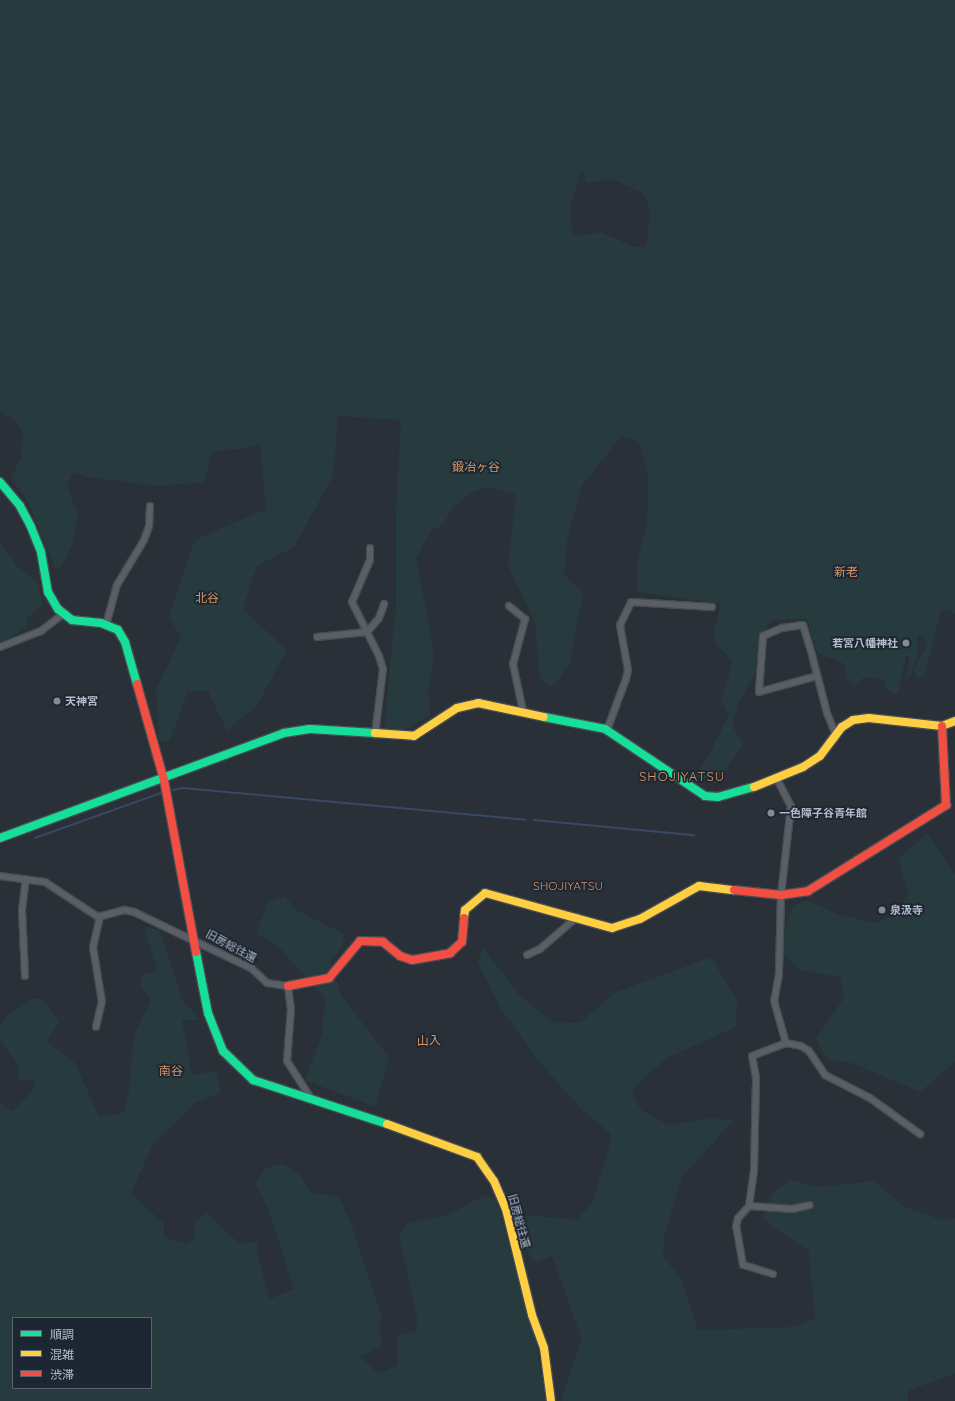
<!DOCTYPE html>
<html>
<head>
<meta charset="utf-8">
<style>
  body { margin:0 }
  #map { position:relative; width:955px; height:1401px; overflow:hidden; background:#2a3038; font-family:Quicksand,"Noto Sans JP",sans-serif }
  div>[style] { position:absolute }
  .green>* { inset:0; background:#273a3e }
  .stream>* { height:2px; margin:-1px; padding:0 1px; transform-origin:1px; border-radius:1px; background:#384963 }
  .roads { filter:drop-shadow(1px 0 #484c53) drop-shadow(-1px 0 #484c53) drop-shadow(0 1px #484c53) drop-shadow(0 -1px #484c53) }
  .street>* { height:6px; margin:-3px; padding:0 3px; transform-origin:3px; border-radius:3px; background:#5a5e66 }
  .fast>* { height:8px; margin:-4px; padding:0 4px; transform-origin:4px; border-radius:4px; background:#16e098 }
  .slow>* { height:8px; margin:-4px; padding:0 4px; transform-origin:4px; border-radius:4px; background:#ffcf43 }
  .jam>* { height:8px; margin:-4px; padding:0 4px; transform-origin:4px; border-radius:4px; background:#f24e42 }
  .dots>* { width:11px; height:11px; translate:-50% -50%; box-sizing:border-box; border:2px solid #1d2633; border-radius:50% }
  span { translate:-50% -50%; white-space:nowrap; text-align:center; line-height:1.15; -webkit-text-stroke:3.5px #1d2633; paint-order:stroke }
  .poi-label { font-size:11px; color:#b4bcc9; font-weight:700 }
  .right { translate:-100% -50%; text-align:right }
  .left { translate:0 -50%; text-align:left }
  .street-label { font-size:11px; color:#b4bcc9 }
  .neighbourhood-label { font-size:12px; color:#d59563 }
  .quarter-label { font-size:13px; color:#d59563; letter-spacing:1px }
  .legend { position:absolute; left:12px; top:1317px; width:140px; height:72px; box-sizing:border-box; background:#1d2633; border:1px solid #59626f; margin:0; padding:5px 7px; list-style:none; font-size:12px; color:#b4bcc9 }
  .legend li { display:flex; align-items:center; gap:8px; height:20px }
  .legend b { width:20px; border:1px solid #59626f }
</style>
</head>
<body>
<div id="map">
  <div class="green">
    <i style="clip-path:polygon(evenodd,0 0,955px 0,955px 614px,947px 609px,941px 611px,925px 673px,919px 679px,916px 677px,914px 669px,927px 645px,923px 636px,917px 634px,917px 654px,911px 675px,905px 679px,909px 663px,909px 657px,906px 656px,898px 694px,892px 694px,886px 688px,884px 681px,876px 678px,864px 677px,855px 686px,845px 677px,846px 669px,843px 663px,817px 653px,807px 619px,772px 620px,758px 638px,756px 672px,739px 702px,732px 726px,744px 744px,715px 784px,694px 776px,708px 757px,729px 715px,721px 700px,733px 662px,716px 644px,714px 630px,721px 604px,638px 592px,637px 560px,647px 526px,648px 475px,639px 442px,621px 436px,582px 486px,567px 539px,564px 575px,583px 593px,569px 666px,552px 687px,540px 680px,535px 623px,508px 565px,516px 495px,490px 487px,475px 491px,455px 505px,442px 525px,431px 531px,416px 558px,434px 653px,428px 691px,430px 714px,407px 729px,384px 729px,396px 605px,396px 512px,401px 420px,338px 416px,333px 476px,294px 547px,257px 566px,243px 609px,287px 650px,257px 705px,227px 731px,208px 691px,188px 691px,169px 742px,159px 741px,156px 690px,181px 637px,169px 617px,195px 540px,266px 509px,260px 444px,239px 449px,212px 451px,204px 482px,158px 486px,86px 477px,73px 472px,67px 487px,78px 514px,73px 543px,61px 567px,56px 570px,27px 500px,11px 478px,21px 458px,23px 432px,15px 420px,0 412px,0 0,580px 173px,585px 174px,585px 181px,588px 183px,611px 179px,641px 192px,647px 199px,650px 213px,646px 247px,634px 247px,600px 232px,578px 236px,572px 233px,570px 209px,580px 173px)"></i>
    <i style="clip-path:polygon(0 542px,17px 566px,38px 583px,43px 606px,27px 617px,28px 626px,0 643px)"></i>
    <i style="clip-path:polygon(927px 833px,955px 874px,955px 1062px,920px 1092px,852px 1063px,827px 1059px,816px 1039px,844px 998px,840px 977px,800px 970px,781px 952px,783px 931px,793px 906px,806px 900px,837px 914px,876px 923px,897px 913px,909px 894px,898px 860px)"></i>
    <i style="clip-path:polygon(285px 896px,296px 910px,344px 934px,342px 947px,330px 962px,342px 997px,389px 1057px,375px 1107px,305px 1080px,322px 1034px,325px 998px,279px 947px,256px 933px,268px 902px)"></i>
    <i style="clip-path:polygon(evenodd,146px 926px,160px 931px,182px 1000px,200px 1020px,182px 1020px,192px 1075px,216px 1071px,220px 1093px,195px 1103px,153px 1144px,131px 1193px,164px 1224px,164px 1237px,186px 1244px,194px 1239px,194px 1222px,206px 1213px,240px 1244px,259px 1242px,256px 1250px,270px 1299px,294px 1289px,269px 1210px,255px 1183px,265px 1168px,282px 1164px,300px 1174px,311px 1193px,339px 1197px,352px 1226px,382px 1319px,379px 1327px,382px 1345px,361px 1357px,377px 1373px,397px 1366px,398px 1335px,416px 1331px,417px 1318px,399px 1235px,408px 1223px,448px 1215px,485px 1195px,496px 1201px,506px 1236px,537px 1348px,545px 1401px,0 1401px,0 1103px,12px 1111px,33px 1091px,35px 1080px,18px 1080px,18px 1065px,0 1040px,0 1026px,6px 1016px,31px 999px,41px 999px,60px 1021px,47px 1041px,75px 1063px,99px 1117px,123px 1113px,128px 1097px,134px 1036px,151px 1000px,140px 985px,142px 975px,158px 971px,145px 933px,146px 926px,13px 1318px,151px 1318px,151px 1388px,13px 1388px,13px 1318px)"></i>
    <i style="clip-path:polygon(483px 948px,520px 996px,552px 1022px,580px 1023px,614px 993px,711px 957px,737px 1000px,736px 1027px,667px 1058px,635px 1086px,632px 1095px,642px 1111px,669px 1125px,713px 1118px,733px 1121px,682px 1177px,664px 1237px,663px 1256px,681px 1279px,698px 1330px,792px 1327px,815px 1319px,809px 1251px,762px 1219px,773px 1192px,790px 1180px,820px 1187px,873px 1181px,905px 1207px,942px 1220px,955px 1218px,955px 1373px,908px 1391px,908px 1401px,561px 1401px,582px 1339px,552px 1256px,536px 1263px,526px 1251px,521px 1221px,527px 1215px,577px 1220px,593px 1201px,611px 1140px,610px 1133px,582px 1110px,537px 1059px,500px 1007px,477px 962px)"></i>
  </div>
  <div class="stream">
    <i style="left:173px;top:790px;width:10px;rotate:-11deg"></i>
    <i style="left:183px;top:788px;width:344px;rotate:5.3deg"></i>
    <i style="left:534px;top:820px;width:161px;rotate:5.4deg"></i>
    <i style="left:35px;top:838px;width:134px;rotate:-19.7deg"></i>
  </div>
  <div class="roads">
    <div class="street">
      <i style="left:370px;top:548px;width:12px;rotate:90deg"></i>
      <i style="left:370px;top:560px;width:46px;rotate:113.2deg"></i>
      <i style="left:352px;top:602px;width:60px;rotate:63.4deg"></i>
      <i style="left:379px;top:656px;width:14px;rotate:73deg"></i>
      <i style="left:383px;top:669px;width:66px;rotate:96.9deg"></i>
      <i style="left:509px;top:606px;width:21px;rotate:39deg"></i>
      <i style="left:525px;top:619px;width:47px;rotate:104.9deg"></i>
      <i style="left:513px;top:664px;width:48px;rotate:78deg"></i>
      <i style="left:106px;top:625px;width:41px;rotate:-74.6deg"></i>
      <i style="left:117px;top:585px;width:52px;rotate:-59deg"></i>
      <i style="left:144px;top:540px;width:15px;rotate:-70deg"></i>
      <i style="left:149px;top:526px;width:20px;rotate:-87deg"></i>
      <i style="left:317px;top:637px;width:50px;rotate:-5.7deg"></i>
      <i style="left:367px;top:632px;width:18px;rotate:-49deg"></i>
      <i style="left:379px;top:618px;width:15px;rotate:-70deg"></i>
      <i style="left:0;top:647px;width:44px;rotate:-21.3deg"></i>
      <i style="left:41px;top:631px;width:28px;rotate:-38deg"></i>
      <i style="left:817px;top:676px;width:60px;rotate:164.6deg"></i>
      <i style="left:759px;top:692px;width:56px;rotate:-85.9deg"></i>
      <i style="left:763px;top:636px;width:21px;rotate:-23deg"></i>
      <i style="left:782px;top:628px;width:21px;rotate:-8deg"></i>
      <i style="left:803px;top:625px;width:31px;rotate:73deg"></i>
      <i style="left:812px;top:655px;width:60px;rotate:75.5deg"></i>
      <i style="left:827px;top:713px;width:24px;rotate:68deg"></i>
      <i style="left:607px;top:730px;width:54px;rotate:-69.6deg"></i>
      <i style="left:626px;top:679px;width:9px;rotate:-77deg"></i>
      <i style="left:628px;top:670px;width:46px;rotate:-100.1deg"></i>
      <i style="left:620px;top:625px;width:25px;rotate:-64deg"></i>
      <i style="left:631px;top:602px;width:81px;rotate:3.5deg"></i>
      <i style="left:776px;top:777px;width:33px;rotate:63deg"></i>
      <i style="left:791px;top:806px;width:90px;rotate:96.4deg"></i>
      <i style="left:781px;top:895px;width:79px;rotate:91.5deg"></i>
      <i style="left:779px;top:974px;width:27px;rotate:100deg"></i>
      <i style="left:774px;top:1001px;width:44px;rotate:74.1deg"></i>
      <i style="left:0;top:876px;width:45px;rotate:7.6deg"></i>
      <i style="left:45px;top:882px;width:64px;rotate:33.4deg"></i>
      <i style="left:98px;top:917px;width:28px;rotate:-15deg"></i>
      <i style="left:125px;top:910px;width:9px;rotate:13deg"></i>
      <i style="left:134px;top:912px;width:130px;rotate:25.6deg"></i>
      <i style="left:251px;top:968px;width:22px;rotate:43deg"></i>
      <i style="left:267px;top:983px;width:21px;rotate:8deg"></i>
      <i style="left:288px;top:986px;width:23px;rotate:83deg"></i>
      <i style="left:291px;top:1009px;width:52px;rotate:94.4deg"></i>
      <i style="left:287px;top:1061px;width:46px;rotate:57.3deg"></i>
      <i style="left:527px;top:955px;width:14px;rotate:-25deg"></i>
      <i style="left:540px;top:949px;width:49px;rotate:-40.9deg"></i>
      <i style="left:25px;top:976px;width:66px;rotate:-92.6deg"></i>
      <i style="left:22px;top:910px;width:31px;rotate:-83deg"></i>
      <i style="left:96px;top:1027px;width:26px;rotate:-77deg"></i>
      <i style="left:102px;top:1002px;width:56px;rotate:-99.3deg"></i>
      <i style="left:93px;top:947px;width:32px;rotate:-77deg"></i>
      <i style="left:749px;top:1206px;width:44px;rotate:3.9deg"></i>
      <i style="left:793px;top:1209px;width:17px;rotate:-13deg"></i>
      <i style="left:773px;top:1274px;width:31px;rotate:-163deg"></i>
      <i style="left:743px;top:1265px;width:39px;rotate:-100deg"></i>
      <i style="left:736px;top:1227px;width:9px;rotate:-77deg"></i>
      <i style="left:738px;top:1218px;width:16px;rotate:-47deg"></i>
      <i style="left:749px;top:1206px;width:37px;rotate:-82deg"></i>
      <i style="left:754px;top:1169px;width:91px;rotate:-88.7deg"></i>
      <i style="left:756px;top:1078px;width:22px;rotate:-100deg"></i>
      <i style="left:752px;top:1056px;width:36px;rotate:-21deg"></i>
      <i style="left:786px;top:1043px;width:15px;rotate:11deg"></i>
      <i style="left:801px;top:1046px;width:9px;rotate:32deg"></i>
      <i style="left:809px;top:1051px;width:29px;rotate:56deg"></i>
      <i style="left:825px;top:1075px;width:51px;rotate:27.1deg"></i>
      <i style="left:870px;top:1098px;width:62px;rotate:35.8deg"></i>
    </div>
    <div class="fast">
      <i style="left:0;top:482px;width:31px;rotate:50deg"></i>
      <i style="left:20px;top:506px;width:24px;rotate:62deg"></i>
      <i style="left:31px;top:527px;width:27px;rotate:68deg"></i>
      <i style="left:41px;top:552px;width:41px;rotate:80.1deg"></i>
      <i style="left:48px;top:592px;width:20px;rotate:60deg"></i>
      <i style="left:58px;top:609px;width:18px;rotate:38deg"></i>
      <i style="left:72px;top:620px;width:29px;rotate:6deg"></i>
      <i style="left:101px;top:623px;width:18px;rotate:22deg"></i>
      <i style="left:118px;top:630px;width:14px;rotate:60deg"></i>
      <i style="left:125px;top:642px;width:44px;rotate:74.1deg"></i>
      <i style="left:544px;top:717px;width:62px;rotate:11.1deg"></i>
      <i style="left:605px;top:729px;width:120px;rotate:33.8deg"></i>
      <i style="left:705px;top:796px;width:13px;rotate:4deg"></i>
      <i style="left:718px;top:797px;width:37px;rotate:-16deg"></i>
      <i style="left:0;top:838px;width:303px;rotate:-20.3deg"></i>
      <i style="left:284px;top:733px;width:26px;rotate:-9deg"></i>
      <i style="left:310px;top:729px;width:65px;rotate:3.5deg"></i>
      <i style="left:196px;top:952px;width:62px;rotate:78.9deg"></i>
      <i style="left:208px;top:1013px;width:41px;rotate:68.5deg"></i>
      <i style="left:223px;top:1051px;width:42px;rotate:44deg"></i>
      <i style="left:253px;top:1080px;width:141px;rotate:18.2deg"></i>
    </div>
    <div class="slow">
      <i style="left:375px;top:733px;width:39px;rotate:4deg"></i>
      <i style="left:414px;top:736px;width:51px;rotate:-33.1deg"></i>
      <i style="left:457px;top:708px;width:22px;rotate:-13deg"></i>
      <i style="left:478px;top:703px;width:67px;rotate:12deg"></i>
      <i style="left:754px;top:787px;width:53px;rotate:-22.2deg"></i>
      <i style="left:803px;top:767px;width:20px;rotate:-33deg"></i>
      <i style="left:820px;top:756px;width:36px;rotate:-53deg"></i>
      <i style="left:842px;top:727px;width:13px;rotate:-32deg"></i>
      <i style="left:853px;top:720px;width:16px;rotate:-7deg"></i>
      <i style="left:869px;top:718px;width:73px;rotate:6.3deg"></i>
      <i style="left:942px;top:726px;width:14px;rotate:-21deg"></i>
      <i style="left:464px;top:918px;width:8px;rotate:-83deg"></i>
      <i style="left:465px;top:910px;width:26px;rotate:-40deg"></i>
      <i style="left:485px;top:893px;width:132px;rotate:15.4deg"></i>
      <i style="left:612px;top:928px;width:29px;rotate:-18deg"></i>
      <i style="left:640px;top:919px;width:68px;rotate:-29.2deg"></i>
      <i style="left:699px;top:886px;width:35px;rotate:7deg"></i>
      <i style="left:387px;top:1124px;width:96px;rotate:20.1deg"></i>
      <i style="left:477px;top:1157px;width:29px;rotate:55deg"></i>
      <i style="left:494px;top:1181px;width:30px;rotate:67deg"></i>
      <i style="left:506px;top:1209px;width:109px;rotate:76.2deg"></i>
      <i style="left:532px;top:1315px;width:35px;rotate:70deg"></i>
      <i style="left:544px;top:1348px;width:53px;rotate:82.5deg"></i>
    </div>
    <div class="jam">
      <i style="left:137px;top:684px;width:100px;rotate:74.3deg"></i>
      <i style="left:164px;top:780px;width:175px;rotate:79.5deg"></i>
      <i style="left:734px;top:890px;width:47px;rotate:6.1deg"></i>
      <i style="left:781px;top:895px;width:27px;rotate:-8deg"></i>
      <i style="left:808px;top:891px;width:163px;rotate:-31.9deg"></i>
      <i style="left:946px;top:805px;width:79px;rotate:-92.9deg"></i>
      <i style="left:288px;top:986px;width:42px;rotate:-11deg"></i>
      <i style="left:329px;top:978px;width:48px;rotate:-50deg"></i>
      <i style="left:360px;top:941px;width:23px;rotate:2deg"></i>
      <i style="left:383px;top:942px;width:22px;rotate:39deg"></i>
      <i style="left:400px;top:956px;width:13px;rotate:18deg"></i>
      <i style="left:412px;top:960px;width:39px;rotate:-10deg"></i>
      <i style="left:450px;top:953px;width:16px;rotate:-43deg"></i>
      <i style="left:462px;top:942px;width:24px;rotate:-85deg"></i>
    </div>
  </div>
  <div class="dots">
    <i style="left:906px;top:643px;background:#848b96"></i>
    <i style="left:57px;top:701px;background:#848b96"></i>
    <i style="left:771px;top:813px;background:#848b96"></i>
    <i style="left:882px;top:910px;background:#848b96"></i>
  </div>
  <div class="poi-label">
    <span class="right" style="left:898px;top:643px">若宮八幡神社</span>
    <span class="left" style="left:65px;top:701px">天神宮</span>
    <span class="left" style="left:779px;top:813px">一色障子谷青年館</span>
    <span class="left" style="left:890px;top:910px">泉汲寺</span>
  </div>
  <div class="street-label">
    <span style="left:231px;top:946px;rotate:28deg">旧房総往還</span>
    <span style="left:519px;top:1221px;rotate:75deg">旧房総往還</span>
  </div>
  <div class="neighbourhood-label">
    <span style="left:476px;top:467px">鍛冶ヶ谷</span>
    <span style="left:846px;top:572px">新老</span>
    <span style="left:207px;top:598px">北谷</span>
    <span style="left:568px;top:886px">SHOJIYATSU</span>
    <span style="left:429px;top:1041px">山入</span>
    <span style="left:171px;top:1071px">南谷</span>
  </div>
  <div class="quarter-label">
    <span style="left:682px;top:776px">SHOJIYATSU</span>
  </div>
  <ul class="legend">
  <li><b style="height:5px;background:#16e098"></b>順調</li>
  <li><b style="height:5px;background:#ffcf43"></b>混雑</li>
  <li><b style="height:5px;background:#f24e42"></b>渋滞</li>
  </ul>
</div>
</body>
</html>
